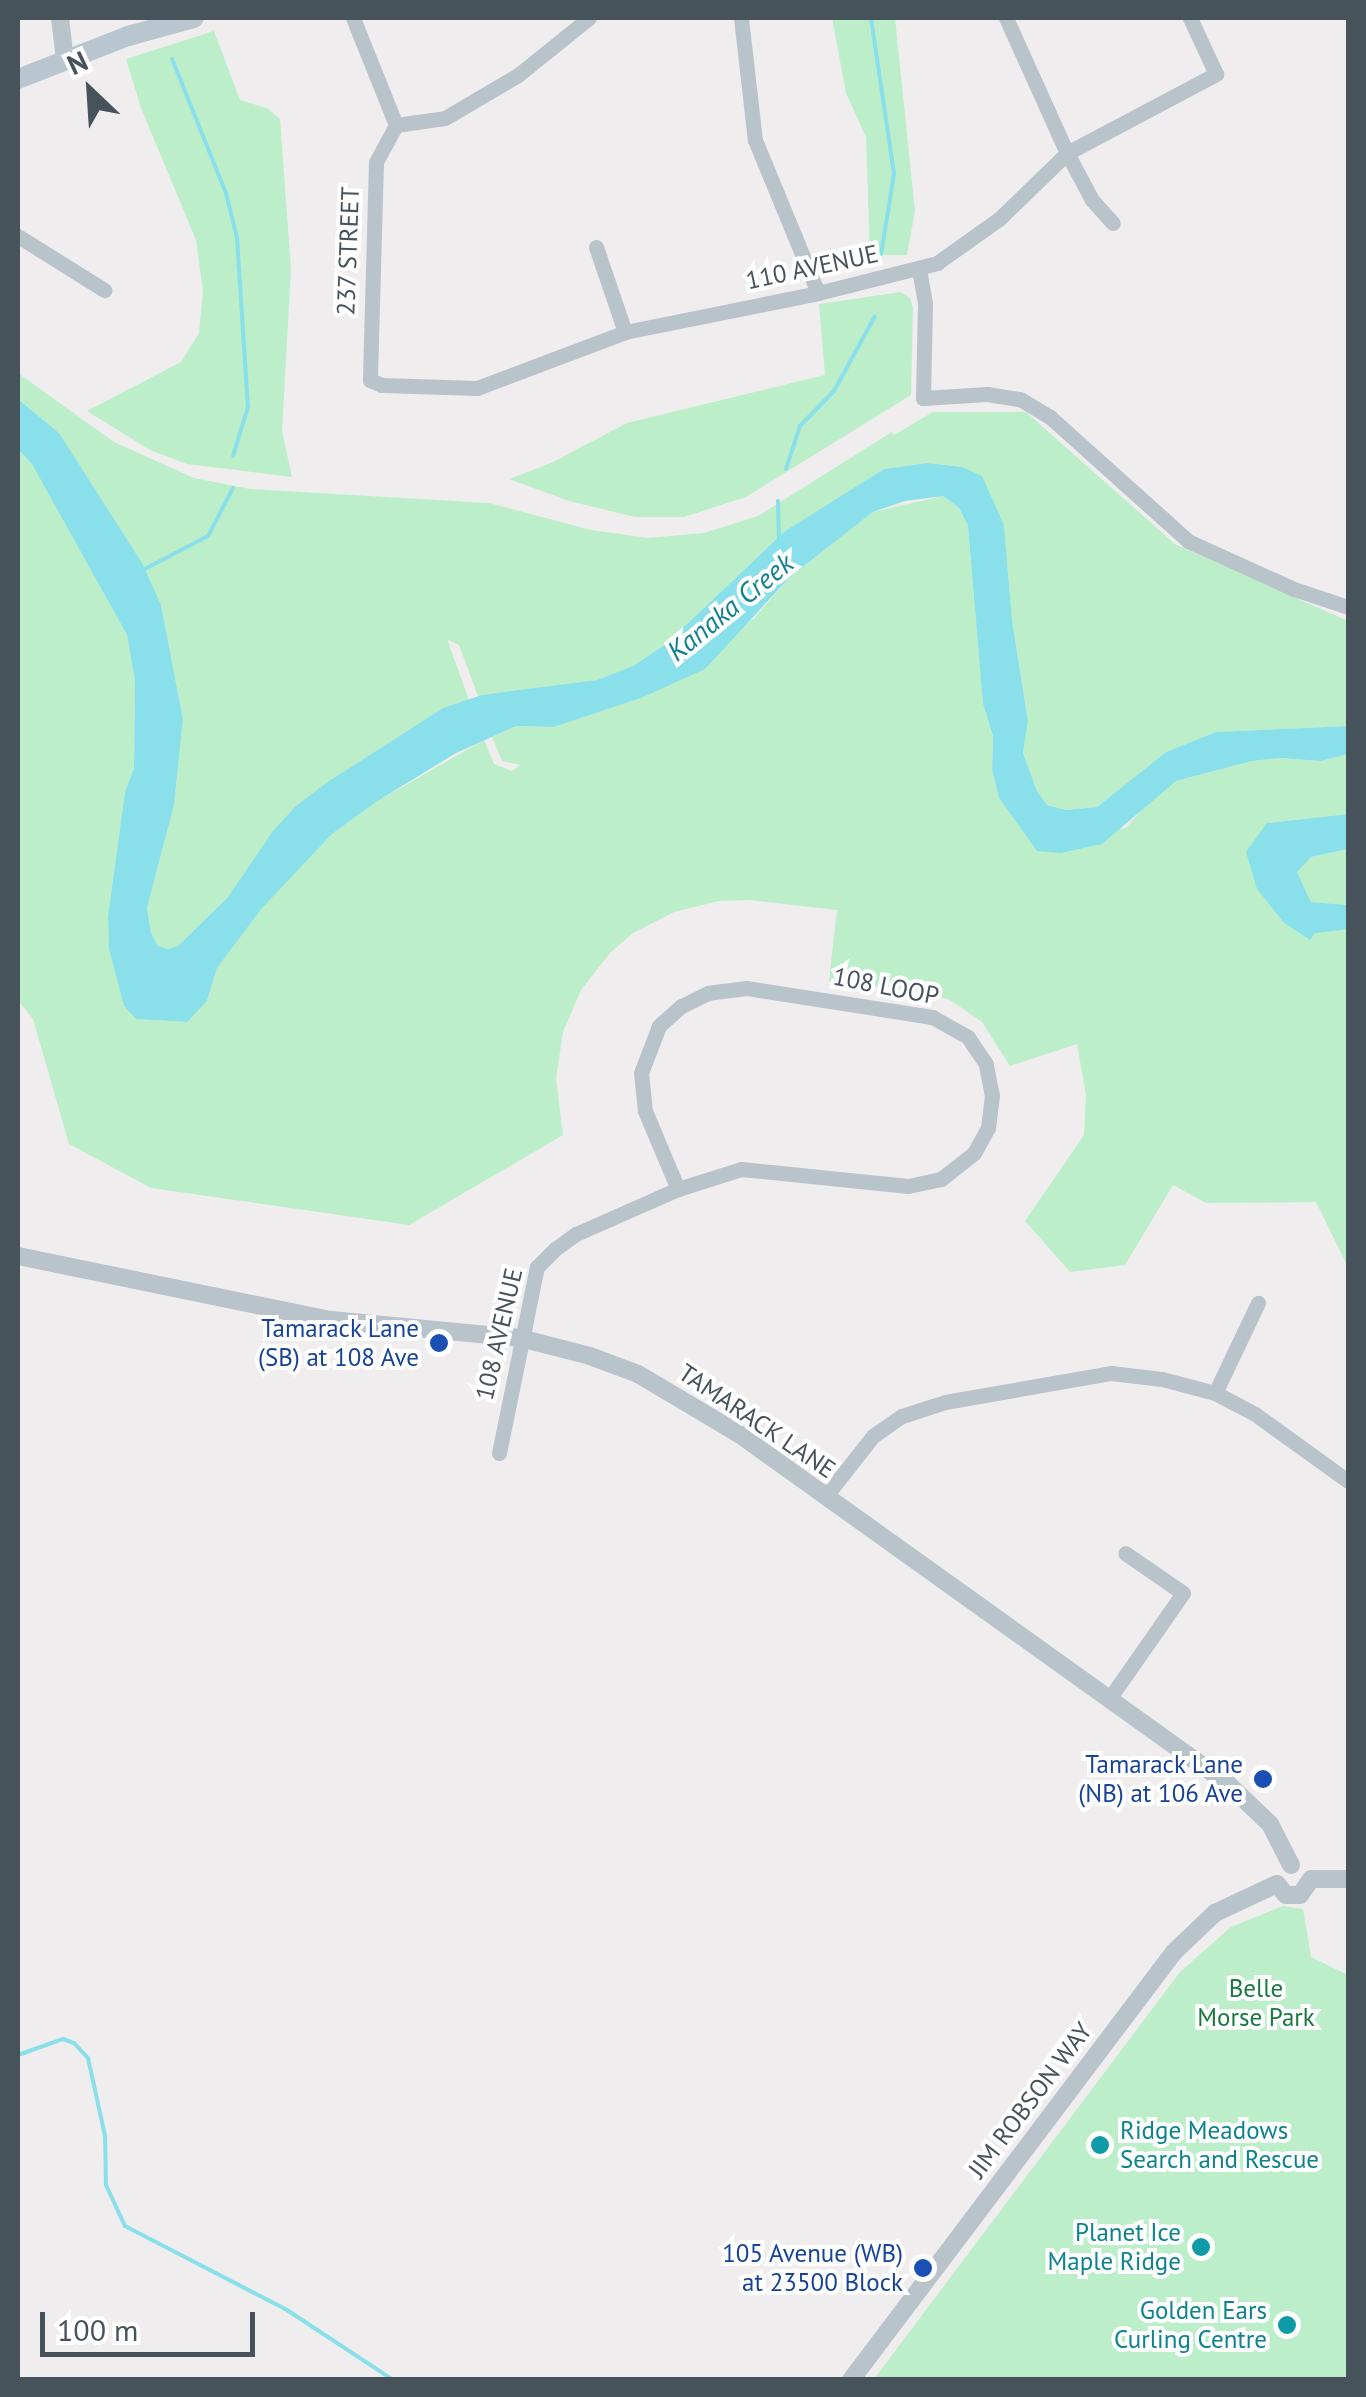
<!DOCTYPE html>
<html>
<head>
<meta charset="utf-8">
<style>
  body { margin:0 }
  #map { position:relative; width:1366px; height:2397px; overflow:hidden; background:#f0edee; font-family:"PT Sans",sans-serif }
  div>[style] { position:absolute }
  .green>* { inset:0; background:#bceeca }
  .water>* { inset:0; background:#89e0ea }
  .stream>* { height:4px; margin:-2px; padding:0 2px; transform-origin:2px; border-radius:2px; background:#89e0ea }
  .minor>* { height:15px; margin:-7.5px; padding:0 7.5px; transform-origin:7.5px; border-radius:7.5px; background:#b9c3ca }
  .tertiary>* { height:18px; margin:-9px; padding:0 9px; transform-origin:9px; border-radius:9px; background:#b9c3ca }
  .secondary>* { height:20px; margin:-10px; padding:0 10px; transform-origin:10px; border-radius:10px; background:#b9c6cf }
  .dots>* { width:28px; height:28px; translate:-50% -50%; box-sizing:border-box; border:5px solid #fff; border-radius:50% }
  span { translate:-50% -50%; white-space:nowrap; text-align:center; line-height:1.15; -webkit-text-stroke:8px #fff; paint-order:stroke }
  .street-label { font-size:25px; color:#46535a }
  .transit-label { font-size:25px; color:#164399 }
  .right { translate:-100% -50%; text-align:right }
  .park-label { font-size:25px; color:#187a3f }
  .culture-label { font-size:25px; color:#0d838f }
  .left { translate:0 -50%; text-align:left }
  .water-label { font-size:28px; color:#0e808f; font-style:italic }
  .frame { position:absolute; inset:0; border:20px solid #46535a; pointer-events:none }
  .north { position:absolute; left:40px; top:40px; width:100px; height:100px; -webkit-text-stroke:8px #fff; paint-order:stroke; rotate:335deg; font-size:28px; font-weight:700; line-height:40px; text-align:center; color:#46535a }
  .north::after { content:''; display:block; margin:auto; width:35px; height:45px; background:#46535a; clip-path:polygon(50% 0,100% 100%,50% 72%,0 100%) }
  .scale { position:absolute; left:40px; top:2312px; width:215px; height:45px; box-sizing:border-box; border:5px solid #46535a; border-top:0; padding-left:12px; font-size:30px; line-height:35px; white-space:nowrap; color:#46535a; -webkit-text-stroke:8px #fff; paint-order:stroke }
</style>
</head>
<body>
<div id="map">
  <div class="green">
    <i style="clip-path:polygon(832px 18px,895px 18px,915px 211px,907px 255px,870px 255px,866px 137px,846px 93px)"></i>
    <i style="clip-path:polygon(214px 31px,240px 100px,267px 108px,280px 119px,291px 269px,282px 431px,292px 477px,187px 464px,150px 450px,87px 411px,181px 362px,199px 333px,203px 291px,196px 240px,141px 108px,126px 59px)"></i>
    <i style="clip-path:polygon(901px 292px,910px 298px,913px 308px,911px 395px,746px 497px,684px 517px,635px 517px,569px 501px,509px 479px,551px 463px,627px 423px,825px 375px,819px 304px)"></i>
    <i style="clip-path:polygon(18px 373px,114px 442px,194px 478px,250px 489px,489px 503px,591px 530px,648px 538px,704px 533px,758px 516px,892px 432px,894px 435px,933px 412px,1026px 412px,1175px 544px,1348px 621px,1348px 726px,1216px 732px,1166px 752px,1097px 807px,1066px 810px,1047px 805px,1037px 791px,1023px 753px,1028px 720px,1012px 620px,1004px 526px,962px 467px,927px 463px,884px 469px,785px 531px,666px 644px,633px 666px,597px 680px,478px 696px,459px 645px,447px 639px,469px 700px,443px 708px,329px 781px,228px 897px,178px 946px,168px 949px,158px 946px,151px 933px,147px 908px,174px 805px,183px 719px,161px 605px,59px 433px,18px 399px)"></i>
    <i style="clip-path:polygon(18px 449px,32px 463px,127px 635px,135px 681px,134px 768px,125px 792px,108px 916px,109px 949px,124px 1005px,137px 1019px,186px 1022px,207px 1001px,217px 968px,261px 908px,332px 834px,376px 802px,484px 740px,494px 764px,512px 771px,520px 765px,502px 761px,492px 737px,516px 726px,554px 727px,641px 698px,754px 618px,791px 576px,873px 512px,943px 496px,959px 508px,968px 526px,983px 704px,993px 736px,992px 770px,999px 798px,1037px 850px,1127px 827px,1150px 800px,1176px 781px,1252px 761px,1280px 758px,1321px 761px,1348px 754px,1348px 814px,1267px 823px,1257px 889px,1283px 922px,1300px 932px,1348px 929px,1348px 1267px,1316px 1202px,1206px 1203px,1173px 1185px,1125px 1265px,1070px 1272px,1025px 1221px,1084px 1135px,1086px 1095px,1077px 1044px,1010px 1066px,982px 1022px,950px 1000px,925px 992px,829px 981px,837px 910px,749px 900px,719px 901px,674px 912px,633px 933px,610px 953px,581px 990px,563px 1032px,556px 1078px,563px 1135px,409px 1225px,151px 1188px,69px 1144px,33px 1019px,18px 1000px)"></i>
    <i style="clip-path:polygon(1348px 849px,1348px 905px,1311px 902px,1297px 872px,1300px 864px,1311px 857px)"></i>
    <i style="clip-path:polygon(1283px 1906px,1303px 1909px,1311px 1957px,1348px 1975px,1348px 2379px,874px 2379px,1180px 1972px,1231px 1927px)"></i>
  </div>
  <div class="water">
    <i style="clip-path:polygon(18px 399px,59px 433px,142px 563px,161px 605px,183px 719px,174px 805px,147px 908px,151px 933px,158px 946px,168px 949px,178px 946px,228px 897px,273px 831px,296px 806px,329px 781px,443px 708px,482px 695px,597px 680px,633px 666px,666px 644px,785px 531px,884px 469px,927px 463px,962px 467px,982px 476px,1004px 525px,1012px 620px,1028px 721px,1023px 753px,1037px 791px,1047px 805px,1066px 810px,1097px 807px,1166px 752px,1216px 732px,1348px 726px,1348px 754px,1321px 761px,1280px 758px,1252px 761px,1176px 781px,1102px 844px,1061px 853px,1037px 851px,999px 798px,992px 770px,993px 736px,983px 704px,968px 526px,959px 508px,943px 496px,905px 501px,873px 512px,791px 576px,705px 669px,641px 698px,554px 727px,516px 726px,456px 753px,376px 802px,332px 834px,262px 908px,217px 968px,207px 1001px,187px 1022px,136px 1019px,124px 1006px,109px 949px,108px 916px,125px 792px,134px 768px,135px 681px,127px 635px,32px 464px,18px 449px)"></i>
    <i style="clip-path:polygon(1348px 814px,1348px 849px,1311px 857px,1297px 872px,1311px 902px,1348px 905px,1348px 929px,1315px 933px,1310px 940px,1283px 922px,1257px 889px,1246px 852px,1267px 823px)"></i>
  </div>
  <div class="stream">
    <i style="left:871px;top:18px;width:158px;rotate:81.6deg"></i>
    <i style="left:894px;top:174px;width:81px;rotate:99.2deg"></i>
    <i style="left:172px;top:59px;width:144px;rotate:68.1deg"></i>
    <i style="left:226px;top:193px;width:46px;rotate:76.3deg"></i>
    <i style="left:237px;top:238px;width:169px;rotate:86.3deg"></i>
    <i style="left:248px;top:407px;width:51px;rotate:107deg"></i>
    <i style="left:786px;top:469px;width:45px;rotate:-72deg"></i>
    <i style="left:800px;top:426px;width:49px;rotate:-45.8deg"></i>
    <i style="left:834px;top:391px;width:85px;rotate:-61.3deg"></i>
    <i style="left:778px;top:501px;width:40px;rotate:88.6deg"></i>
    <i style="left:141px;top:571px;width:76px;rotate:-27.6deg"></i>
    <i style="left:208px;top:536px;width:54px;rotate:-62.5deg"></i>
    <i style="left:18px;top:2055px;width:48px;rotate:-19.6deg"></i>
    <i style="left:63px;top:2039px;width:12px;rotate:20deg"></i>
    <i style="left:74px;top:2043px;width:21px;rotate:47deg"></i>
    <i style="left:88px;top:2058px;width:80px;rotate:77.7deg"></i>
    <i style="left:105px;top:2136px;width:49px;rotate:88.8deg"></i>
    <i style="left:106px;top:2185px;width:45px;rotate:65.1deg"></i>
    <i style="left:125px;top:2226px;width:182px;rotate:27.4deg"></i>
    <i style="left:287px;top:2310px;width:127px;rotate:33.4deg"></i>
  </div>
  <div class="minor">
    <i style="left:353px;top:18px;width:115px;rotate:68.1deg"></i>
    <i style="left:741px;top:18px;width:123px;rotate:83.5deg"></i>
    <i style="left:755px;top:140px;width:165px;rotate:67.6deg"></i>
    <i style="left:1006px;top:18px;width:148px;rotate:65.7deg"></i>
    <i style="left:1067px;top:153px;width:53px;rotate:62deg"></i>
    <i style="left:1092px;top:200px;width:31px;rotate:48deg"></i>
    <i style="left:396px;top:125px;width:42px;rotate:118.4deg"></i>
    <i style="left:376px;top:162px;width:218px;rotate:91.6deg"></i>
    <i style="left:370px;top:380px;width:13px;rotate:23deg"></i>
    <i style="left:382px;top:385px;width:95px;rotate:1.8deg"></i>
    <i style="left:477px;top:388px;width:158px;rotate:-20.7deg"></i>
    <i style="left:625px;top:332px;width:197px;rotate:-11.4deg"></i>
    <i style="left:818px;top:293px;width:123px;rotate:-14.1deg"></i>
    <i style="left:937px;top:263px;width:76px;rotate:-35.4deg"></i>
    <i style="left:999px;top:219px;width:95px;rotate:-44.1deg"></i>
    <i style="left:1067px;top:153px;width:169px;rotate:-27.9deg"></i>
    <i style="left:1216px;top:74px;width:62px;rotate:-114.9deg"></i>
    <i style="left:396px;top:125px;width:49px;rotate:-8.1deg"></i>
    <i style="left:445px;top:118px;width:85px;rotate:-30.5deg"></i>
    <i style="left:518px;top:75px;width:91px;rotate:-38.8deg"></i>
    <i style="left:18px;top:236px;width:102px;rotate:32.1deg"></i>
    <i style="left:596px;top:247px;width:90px;rotate:71.2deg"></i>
    <i style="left:919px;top:269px;width:35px;rotate:80deg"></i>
    <i style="left:925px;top:303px;width:95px;rotate:91.2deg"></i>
    <i style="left:923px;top:398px;width:64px;rotate:-3.6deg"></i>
    <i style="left:987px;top:394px;width:33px;rotate:9deg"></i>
    <i style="left:1020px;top:399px;width:35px;rotate:31deg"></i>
    <i style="left:1050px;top:417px;width:186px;rotate:41.9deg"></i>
    <i style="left:1188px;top:541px;width:116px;rotate:24.4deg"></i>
    <i style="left:1294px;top:589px;width:57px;rotate:18.4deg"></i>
    <i style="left:1215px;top:1393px;width:100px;rotate:-64.5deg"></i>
    <i style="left:499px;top:1453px;width:190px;rotate:-78.5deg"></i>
    <i style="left:537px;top:1267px;width:25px;rotate:-45deg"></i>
    <i style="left:555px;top:1249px;width:26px;rotate:-36deg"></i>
    <i style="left:576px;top:1234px;width:111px;rotate:-23.8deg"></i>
    <i style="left:678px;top:1189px;width:66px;rotate:-17.6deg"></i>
    <i style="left:741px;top:1169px;width:168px;rotate:5.8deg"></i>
    <i style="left:908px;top:1186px;width:34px;rotate:-12deg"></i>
    <i style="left:941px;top:1179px;width:42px;rotate:-38.2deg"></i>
    <i style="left:974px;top:1153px;width:29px;rotate:-61deg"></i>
    <i style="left:988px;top:1128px;width:32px;rotate:-83deg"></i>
    <i style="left:992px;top:1096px;width:33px;rotate:-101deg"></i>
    <i style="left:986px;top:1064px;width:32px;rotate:-124deg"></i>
    <i style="left:968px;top:1037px;width:41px;rotate:-150.9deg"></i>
    <i style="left:932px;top:1017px;width:187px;rotate:-171.1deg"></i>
    <i style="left:747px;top:988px;width:39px;rotate:173deg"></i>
    <i style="left:708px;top:993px;width:30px;rotate:154deg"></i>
    <i style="left:681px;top:1006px;width:30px;rotate:138deg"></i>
    <i style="left:659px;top:1026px;width:50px;rotate:111deg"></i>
    <i style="left:641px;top:1073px;width:38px;rotate:84deg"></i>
    <i style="left:645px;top:1111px;width:85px;rotate:67.1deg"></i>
    <i style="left:825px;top:1497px;width:78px;rotate:-51.8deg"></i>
    <i style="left:873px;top:1436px;width:35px;rotate:-35deg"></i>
    <i style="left:902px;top:1416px;width:45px;rotate:-18deg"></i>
    <i style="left:945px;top:1402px;width:169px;rotate:-9.9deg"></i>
    <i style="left:1111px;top:1373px;width:51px;rotate:6.7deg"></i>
    <i style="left:1162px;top:1379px;width:55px;rotate:14.8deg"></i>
    <i style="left:1215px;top:1393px;width:45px;rotate:27.7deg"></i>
    <i style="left:1255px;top:1414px;width:115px;rotate:35.8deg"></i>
    <i style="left:1109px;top:1699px;width:129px;rotate:-55.1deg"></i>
    <i style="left:1183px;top:1593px;width:70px;rotate:-145.4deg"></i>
  </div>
  <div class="tertiary">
    <i style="left:60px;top:18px;width:42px;rotate:83.2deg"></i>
    <i style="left:18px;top:1256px;width:319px;rotate:11.6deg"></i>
    <i style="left:331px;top:1320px;width:190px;rotate:5.4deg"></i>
    <i style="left:520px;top:1338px;width:72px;rotate:14.4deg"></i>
    <i style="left:590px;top:1356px;width:51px;rotate:20.6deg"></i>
    <i style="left:638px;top:1374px;width:117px;rotate:30.7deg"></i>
    <i style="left:739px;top:1434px;width:601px;rotate:35.59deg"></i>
    <i style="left:1228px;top:1784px;width:58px;rotate:43.6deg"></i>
    <i style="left:1270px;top:1824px;width:46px;rotate:62.9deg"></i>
    <i style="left:1311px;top:1879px;width:37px"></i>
    <i style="left:1277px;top:1884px;width:14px;rotate:51deg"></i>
    <i style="left:1286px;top:1895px;width:14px"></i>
    <i style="left:1300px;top:1895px;width:19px;rotate:-55deg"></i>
    <i style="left:851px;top:2380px;width:536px;rotate:-52.96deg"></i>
    <i style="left:1174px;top:1952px;width:57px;rotate:-43.6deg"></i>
    <i style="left:1215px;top:1913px;width:68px;rotate:-25.1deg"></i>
  </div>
  <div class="secondary">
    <i style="left:18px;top:79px;width:118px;rotate:-21.4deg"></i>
    <i style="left:128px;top:36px;width:68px;rotate:-15.3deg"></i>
  </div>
  <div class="dots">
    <i style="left:439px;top:1343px;background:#1a4fb4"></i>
    <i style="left:1263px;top:1779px;background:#1a4fb4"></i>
    <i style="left:1100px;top:2145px;background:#0f9aa8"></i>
    <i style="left:1201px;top:2247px;background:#0f9aa8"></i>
    <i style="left:923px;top:2268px;background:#1a4fb4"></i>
    <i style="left:1287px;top:2325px;background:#0f9aa8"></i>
  </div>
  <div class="street-label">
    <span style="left:348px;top:251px;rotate:-88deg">237 STREET</span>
    <span style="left:812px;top:267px;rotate:-12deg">110 AVENUE</span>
    <span style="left:886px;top:986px;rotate:11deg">108 LOOP</span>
    <span style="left:499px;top:1334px;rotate:-77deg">108 AVENUE</span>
    <span style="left:757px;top:1421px;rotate:34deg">TAMARACK LANE</span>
    <span style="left:1030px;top:2100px;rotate:-53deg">JIM ROBSON WAY</span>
  </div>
  <div class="transit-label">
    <span class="right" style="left:419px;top:1343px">Tamarack Lane<br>(SB) at 108 Ave</span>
    <span class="right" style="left:1243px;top:1779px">Tamarack Lane<br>(NB) at 106 Ave</span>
    <span class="right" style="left:903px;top:2268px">105 Avenue (WB)<br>at 23500 Block</span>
  </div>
  <div class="park-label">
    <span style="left:1256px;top:2003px">Belle<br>Morse Park</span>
  </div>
  <div class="culture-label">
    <span class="left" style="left:1120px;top:2145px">Ridge Meadows<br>Search and Rescue</span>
    <span class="right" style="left:1181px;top:2247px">Planet Ice<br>Maple Ridge</span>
    <span class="right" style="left:1267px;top:2325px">Golden Ears<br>Curling Centre</span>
  </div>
  <div class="water-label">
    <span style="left:730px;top:607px;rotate:-39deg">Kanaka Creek</span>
  </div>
  <div class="frame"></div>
  <div class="north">N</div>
  <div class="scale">100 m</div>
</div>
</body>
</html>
